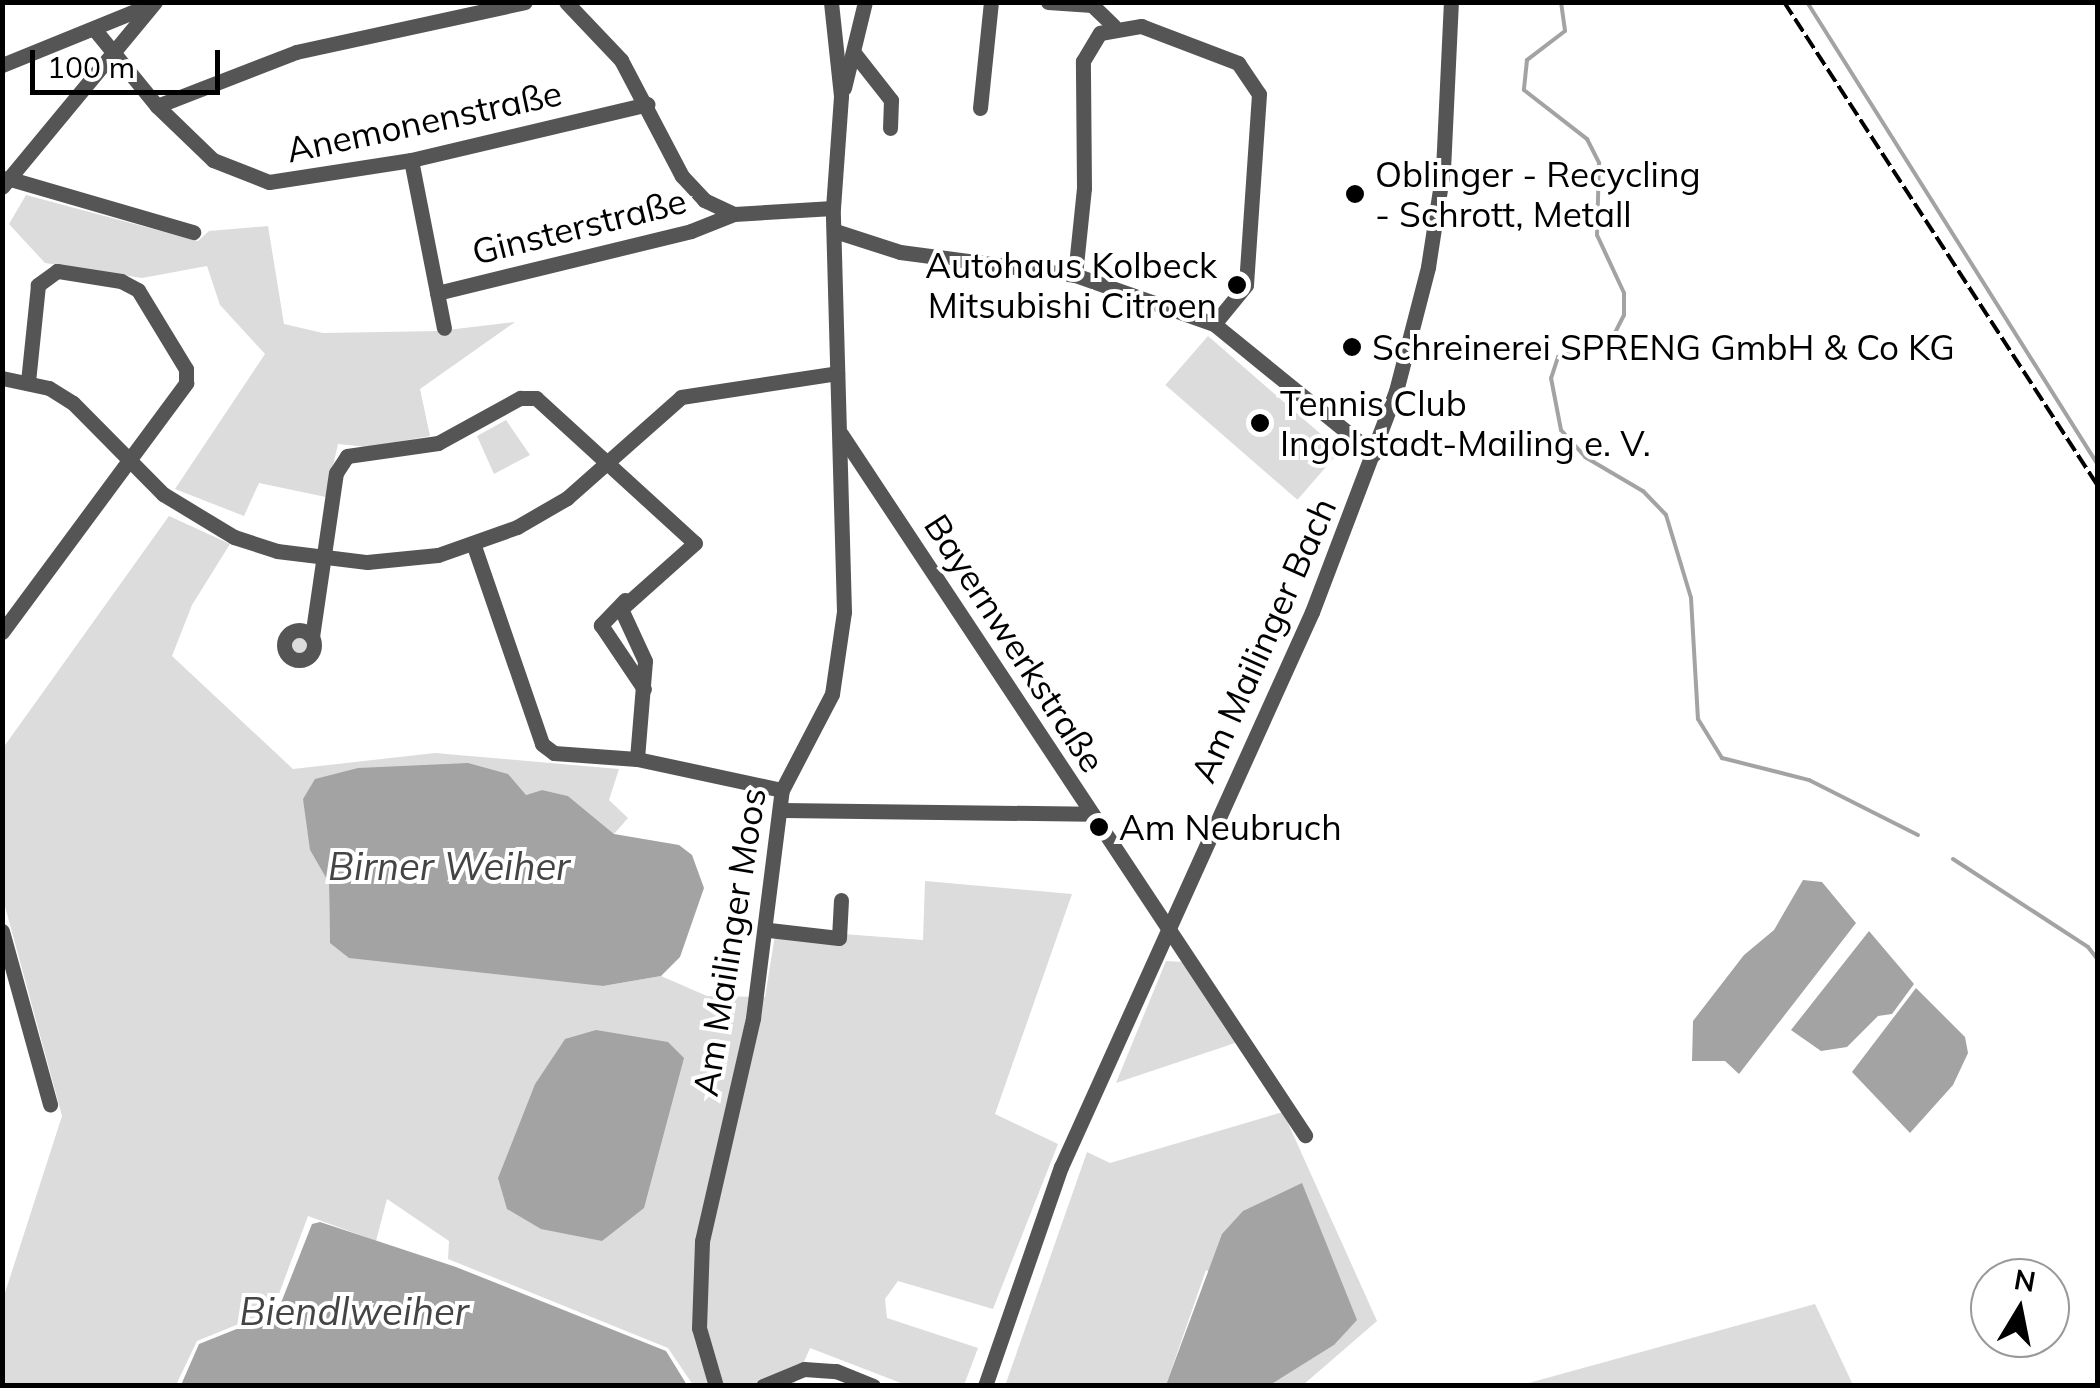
<!DOCTYPE html>
<html>
<head>
<meta charset="utf-8">
<style>
  body { margin:0 }
  #map { position:relative; width:2100px; height:1388px; overflow:hidden; background:#fff; font-family:Mulish,sans-serif }
  div>[style] { position:absolute }
  .green>* { inset:0; background:#dcdcdc; transform-origin:0 0 }
  .round { border-radius:50% }
  .water>* { inset:0; background:#a3a3a3 }
  .stream>* { height:4px; margin:-2px; padding:0 2px; transform-origin:2px; border-radius:2px; background:#a3a3a3 }
  .minor>* { height:15px; margin:-7.5px; padding:0 7.5px; transform-origin:7.5px; border-radius:7.5px; background:#555 }
  .minor>.ring { margin:-7.5px; padding:0; box-sizing:content-box; background:none; border:15px solid #555; border-radius:50% }
  .rail>* { height:4px; margin-top:-2px; transform-origin:0; background:repeating-linear-gradient(90deg,#000 0 15px,transparent 0 20px) }
  .dots>* { width:28px; height:28px; translate:-50% -50%; box-sizing:border-box; border:5px solid #fff; border-radius:50% }
  span { translate:-50% -50%; white-space:nowrap; text-align:center; line-height:1.15; -webkit-text-stroke:8px #fff; paint-order:stroke }
  .street-label { font-size:35px; color:#000 }
  .poi-label { font-size:35px; color:#000 }
  .left { translate:0 -50%; text-align:left }
  .right { translate:-100% -50%; text-align:right }
  .water-label { font-size:38px; color:#444; font-style:italic }
  .frame { position:absolute; inset:0; border:5px solid #000; pointer-events:none }
  .north { position:absolute; left:1970px; top:1258px; width:100px; height:100px; box-sizing:border-box; background:#fff; border:2px solid #999; border-radius:50%; rotate:10deg; font-size:28px; font-weight:700; line-height:40px; text-align:center; color:#000 }
  .north::after { content:''; display:block; margin:auto; width:35px; height:45px; background:#000; clip-path:polygon(50% 0,100% 100%,50% 72%,0 100%) }
  .scale { position:absolute; left:30px; top:50px; width:190px; height:45px; box-sizing:border-box; border:5px solid #000; border-top:0; padding-left:12px; font-size:30px; line-height:35px; white-space:nowrap; color:#000; -webkit-text-stroke:8px #fff; paint-order:stroke }
</style>
</head>
<body>
<div id="map">
  <div class="green">
    <i style="clip-path:polygon(26px 195px,198px 241px,209px 231px,268px 226px,284px 324px,323px 333px,439px 331px,515px 322px,420px 389px,430px 436px,368px 447px,338px 444px,326px 497px,259px 483px,244px 516px,175px 489px,265px 354px,220px 305px,207px 266px,142px 278px,45px 263px,9px 224px)"></i>
    <i style="left:1208px;top:336px;width:175px;height:65px;rotate:41deg"></i>
    <i style="clip-path:polygon(506px 420px,530px 455px,494px 474px,477px 436px)"></i>
    <i style="clip-path:polygon(evenodd,169px 516px,230px 544px,192px 605px,172px 656px,293px 769px,435px 753px,619px 769px,609px 800px,628px 818px,614px 834px,568px 796px,542px 790px,526px 795px,514px 787px,310px 850px,329px 883px,330px 943px,603px 986px,661px 976px,707px 996px,765px 997px,776px 929px,923px 940px,925px 881px,1072px 894px,995px 1114px,1058px 1144px,993px 1309px,898px 1281px,885px 1299px,887px 1318px,978px 1348px,964px 1385px,906px 1385px,810px 1348px,794px 1385px,693px 1385px,668px 1348px,448px 1259px,449px 1241px,387px 1199px,376px 1241px,308px 1216px,273px 1310px,197px 1341px,176px 1385px,3px 1386px,3px 1299px,62px 1116px,3px 899px,3px 748px,169px 516px,565px 1039px,498px 1178px,535px 1084px,565px 1039px)"></i>
    <i class="round" style="left:287px;top:633px;width:24px;height:24px"></i>
    <i style="clip-path:polygon(1166px 961px,1184px 962px,1238px 1042px,1116px 1083px)"></i>
    <i style="clip-path:polygon(1283px 1112px,1377px 1321px,1303px 1385px,1270px 1385px,1334px 1345px,1206px 1270px,1166px 1385px,1005px 1386px,1087px 1152px,1110px 1163px)"></i>
    <i style="clip-path:polygon(1815px 1304px,1853px 1385px,1521px 1385px)"></i>
  </div>
  <div class="water">
    <i style="clip-path:polygon(468px 763px,508px 774px,526px 795px,542px 790px,568px 796px,614px 834px,679px 845px,692px 855px,704px 888px,680px 957px,661px 976px,603px 986px,349px 958px,330px 943px,329px 883px,310px 850px,303px 799px,315px 779px,358px 768px)"></i>
    <i style="clip-path:polygon(1803px 880px,1822px 882px,1856px 923px,1739px 1074px,1725px 1061px,1692px 1061px,1693px 1021px,1744px 955px,1774px 930px)"></i>
    <i style="clip-path:polygon(1869px 931px,1914px 984px,1892px 1014px,1878px 1016px,1847px 1047px,1821px 1051px,1791px 1030px)"></i>
    <i style="clip-path:polygon(1916px 988px,1965px 1037px,1968px 1053px,1953px 1085px,1910px 1133px,1852px 1072px)"></i>
    <i style="clip-path:polygon(596px 1030px,668px 1042px,684px 1058px,644px 1208px,602px 1241px,541px 1229px,507px 1209px,498px 1178px,535px 1084px,565px 1039px)"></i>
    <i style="clip-path:polygon(1302px 1183px,1357px 1320px,1334px 1345px,1270px 1385px,1166px 1385px,1222px 1234px,1243px 1211px)"></i>
    <i style="clip-path:polygon(320px 1222px,456px 1267px,666px 1351px,687px 1385px,181px 1385px,199px 1344px,277px 1313px,312px 1224px)"></i>
  </div>
  <div class="stream">
    <i style="left:1561px;top:2px;width:29px;rotate:82deg"></i>
    <i style="left:1565px;top:31px;width:48px;rotate:142.7deg"></i>
    <i style="left:1527px;top:60px;width:30px;rotate:96deg"></i>
    <i style="left:1524px;top:90px;width:80px;rotate:37.9deg"></i>
    <i style="left:1587px;top:139px;width:27px;rotate:63deg"></i>
    <i style="left:1599px;top:163px;width:72px;rotate:91.6deg"></i>
    <i style="left:1597px;top:235px;width:64px;rotate:65deg"></i>
    <i style="left:1624px;top:293px;width:22px;rotate:90deg"></i>
    <i style="left:1624px;top:315px;width:27px;rotate:117deg"></i>
    <i style="left:1612px;top:339px;width:57px;rotate:161.6deg"></i>
    <i style="left:1558px;top:357px;width:22px;rotate:108deg"></i>
    <i style="left:1551px;top:378px;width:53px;rotate:79.1deg"></i>
    <i style="left:1561px;top:430px;width:36px;rotate:48deg"></i>
    <i style="left:1585px;top:457px;width:67px;rotate:30.4deg"></i>
    <i style="left:1643px;top:491px;width:33px;rotate:46deg"></i>
    <i style="left:1666px;top:515px;width:87px;rotate:73.2deg"></i>
    <i style="left:1691px;top:598px;width:121px;rotate:86.7deg"></i>
    <i style="left:1698px;top:719px;width:46px;rotate:58.4deg"></i>
    <i style="left:1722px;top:758px;width:90px;rotate:14.2deg"></i>
    <i style="left:1809px;top:780px;width:122px;rotate:26.8deg"></i>
    <i style="left:1807px;top:2px;width:547px;rotate:57.85deg"></i>
    <i style="left:1953px;top:859px;width:161px;rotate:33.1deg"></i>
    <i style="left:2088px;top:947px;width:16px;rotate:52deg"></i>
  </div>
  <div class="minor">
    <i style="left:566px;top:2px;width:80px;rotate:46.5deg"></i>
    <i style="left:621px;top:60px;width:131px;rotate:62.3deg"></i>
    <i style="left:682px;top:176px;width:33px;rotate:47deg"></i>
    <i style="left:704px;top:200px;width:33px;rotate:25deg"></i>
    <i style="left:734px;top:214px;width:99px;rotate:-3.5deg"></i>
    <i style="left:1048px;top:2px;width:44px;rotate:3.9deg"></i>
    <i style="left:1092px;top:5px;width:30px;rotate:44deg"></i>
    <i style="left:95px;top:30px;width:98px;rotate:50.8deg"></i>
    <i style="left:157px;top:106px;width:78px;rotate:44deg"></i>
    <i style="left:213px;top:160px;width:60px;rotate:21.4deg"></i>
    <i style="left:269px;top:182px;width:144px;rotate:-8.8deg"></i>
    <i style="left:411px;top:160px;width:243px;rotate:-13.3deg"></i>
    <i style="left:854px;top:53px;width:60px;rotate:51.8deg"></i>
    <i style="left:891px;top:100px;width:28px;rotate:92deg"></i>
    <i style="left:2px;top:65px;width:157px;rotate:-22.1deg"></i>
    <i style="left:844px;top:88px;width:89px;rotate:-76.3deg"></i>
    <i style="left:157px;top:106px;width:149px;rotate:-21.2deg"></i>
    <i style="left:296px;top:52px;width:234px;rotate:-12.3deg"></i>
    <i style="left:980px;top:108px;width:107px;rotate:-84.1deg"></i>
    <i style="left:411px;top:160px;width:171px;rotate:78.9deg"></i>
    <i style="left:7px;top:178px;width:194px;rotate:16.2deg"></i>
    <i style="left:2px;top:187px;width:240px;rotate:-50.4deg"></i>
    <i style="left:835px;top:231px;width:68px;rotate:17.9deg"></i>
    <i style="left:900px;top:252px;width:177px;rotate:7.5deg"></i>
    <i style="left:1075px;top:275px;width:147px;rotate:19.4deg"></i>
    <i style="left:1214px;top:324px;width:206px;rotate:39.1deg"></i>
    <i style="left:1075px;top:275px;width:87px;rotate:-84.1deg"></i>
    <i style="left:1084px;top:188px;width:127px;rotate:-90.5deg"></i>
    <i style="left:1083px;top:61px;width:33px;rotate:-59deg"></i>
    <i style="left:1100px;top:33px;width:42px;rotate:-9.7deg"></i>
    <i style="left:1141px;top:26px;width:104px;rotate:20.9deg"></i>
    <i style="left:1238px;top:63px;width:37px;rotate:56deg"></i>
    <i style="left:1259px;top:94px;width:191px;rotate:93.9deg"></i>
    <i style="left:1246px;top:285px;width:50px;rotate:129.4deg"></i>
    <i style="left:437px;top:293px;width:261px;rotate:-13.7deg"></i>
    <i style="left:691px;top:231px;width:46px;rotate:-21.6deg"></i>
    <i style="left:2px;top:378px;width:48px;rotate:12deg"></i>
    <i style="left:49px;top:388px;width:28px;rotate:32deg"></i>
    <i style="left:73px;top:403px;width:128px;rotate:45.3deg"></i>
    <i style="left:163px;top:494px;width:83px;rotate:31.2deg"></i>
    <i style="left:234px;top:537px;width:45px;rotate:18deg"></i>
    <i style="left:277px;top:551px;width:91px;rotate:7deg"></i>
    <i style="left:367px;top:562px;width:71px;rotate:-5.6deg"></i>
    <i style="left:438px;top:555px;width:84px;rotate:-19.5deg"></i>
    <i style="left:517px;top:527px;width:58px;rotate:-30.1deg"></i>
    <i style="left:567px;top:498px;width:152px;rotate:-41.5deg"></i>
    <i style="left:681px;top:397px;width:158px;rotate:-8.7deg"></i>
    <i style="left:841px;top:434px;width:841px;rotate:56.5deg"></i>
    <i style="left:474px;top:546px;width:209px;rotate:71deg"></i>
    <i style="left:542px;top:744px;width:15px;rotate:37deg"></i>
    <i style="left:554px;top:753px;width:83px;rotate:4.1deg"></i>
    <i style="left:637px;top:759px;width:148px;rotate:12.1deg"></i>
    <i style="left:625px;top:600px;width:35px;rotate:134deg"></i>
    <i style="left:601px;top:625px;width:77px;rotate:56.1deg"></i>
    <i class="ring" style="left:284px;top:630px;width:15px;height:15px"></i>
    <i style="left:2px;top:632px;width:310px;rotate:-53.5deg"></i>
    <i style="left:186px;top:383px;width:14px;rotate:-90deg"></i>
    <i style="left:186px;top:369px;width:92px;rotate:-121.3deg"></i>
    <i style="left:138px;top:290px;width:19px;rotate:-152deg"></i>
    <i style="left:121px;top:281px;width:65px;rotate:-171.1deg"></i>
    <i style="left:57px;top:271px;width:24px;rotate:144deg"></i>
    <i style="left:38px;top:285px;width:97px;rotate:95.9deg"></i>
    <i style="left:312px;top:637px;width:166px;rotate:-81.7deg"></i>
    <i style="left:336px;top:473px;width:20px;rotate:-57deg"></i>
    <i style="left:347px;top:456px;width:92px;rotate:-8.1deg"></i>
    <i style="left:438px;top:443px;width:94px;rotate:-28.8deg"></i>
    <i style="left:520px;top:398px;width:16px"></i>
    <i style="left:536px;top:398px;width:215px;rotate:42.4deg"></i>
    <i style="left:695px;top:543px;width:99px;rotate:138.3deg"></i>
    <i style="left:621px;top:609px;width:57px;rotate:65.2deg"></i>
    <i style="left:645px;top:661px;width:98px;rotate:94.7deg"></i>
    <i style="left:782px;top:810px;width:308px;rotate:0.7deg"></i>
    <i style="left:769px;top:930px;width:70px;rotate:6.5deg"></i>
    <i style="left:839px;top:938px;width:38px;rotate:-87deg"></i>
    <i style="left:2px;top:931px;width:180px;rotate:74.5deg"></i>
    <i style="left:716px;top:1386px;width:60px;rotate:-106.3deg"></i>
    <i style="left:699px;top:1328px;width:87px;rotate:-88deg"></i>
    <i style="left:702px;top:1241px;width:229px;rotate:-77.1deg"></i>
    <i style="left:753px;top:1018px;width:230px;rotate:-82.8deg"></i>
    <i style="left:782px;top:790px;width:108px;rotate:-62.5deg"></i>
    <i style="left:832px;top:694px;width:83px;rotate:-81.7deg"></i>
    <i style="left:844px;top:612px;width:404px;rotate:-91.6deg"></i>
    <i style="left:833px;top:208px;width:112px;rotate:-85.9deg"></i>
    <i style="left:841px;top:96px;width:95px;rotate:-96.1deg"></i>
    <i style="left:763px;top:1386px;width:44px;rotate:-22.5deg"></i>
    <i style="left:804px;top:1369px;width:32px;rotate:4deg"></i>
    <i style="left:836px;top:1371px;width:40px;rotate:22deg"></i>
    <i style="left:985px;top:1386px;width:232px;rotate:-70.9deg"></i>
    <i style="left:1061px;top:1167px;width:609px;rotate:-65.67deg"></i>
    <i style="left:1312px;top:612px;width:236px;rotate:-69.2deg"></i>
    <i style="left:1396px;top:391px;width:128px;rotate:-75.5deg"></i>
    <i style="left:1428px;top:267px;width:98px;rotate:-81.2deg"></i>
    <i style="left:1443px;top:170px;width:168px;rotate:-87.3deg"></i>
  </div>
  <div class="rail">
    <i style="left:1784px;top:2px;width:577px;rotate:57.03deg"></i>
  </div>
  <div class="dots">
    <i style="left:1355px;top:194px;background:#000"></i>
    <i style="left:1237px;top:285px;background:#000"></i>
    <i style="left:1352px;top:347px;background:#000"></i>
    <i style="left:1260px;top:423px;background:#000"></i>
    <i style="left:1099px;top:827px;background:#000"></i>
  </div>
  <div class="street-label">
    <span style="left:424px;top:121px;rotate:-12deg">Anemonenstraße</span>
    <span style="left:579px;top:226px;rotate:-14deg">Ginsterstraße</span>
    <span style="left:1263px;top:640px;rotate:-66deg">Am Mailinger Bach</span>
    <span style="left:1015px;top:643px;rotate:57deg">Bayernwerkstraße</span>
    <span style="left:729px;top:942px;rotate:-81deg">Am Mailinger Moos</span>
  </div>
  <div class="poi-label">
    <span class="left" style="left:1375px;top:194px">Oblinger - Recycling<br>- Schrott, Metall</span>
    <span class="right" style="left:1217px;top:285px">Autohaus Kolbeck<br>Mitsubishi Citroen</span>
    <span class="left" style="left:1372px;top:347px">Schreinerei SPRENG GmbH &amp; Co KG</span>
    <span class="left" style="left:1280px;top:423px">Tennis Club<br>Ingolstadt-Mailing e. V.</span>
    <span class="left" style="left:1119px;top:827px">Am Neubruch</span>
  </div>
  <div class="water-label">
    <span style="left:449px;top:867px">Birner Weiher</span>
    <span style="left:354px;top:1312px">Biendlweiher</span>
  </div>
  <div class="frame"></div>
  <div class="north">N</div>
  <div class="scale">100 m</div>
</div>
</body>
</html>
